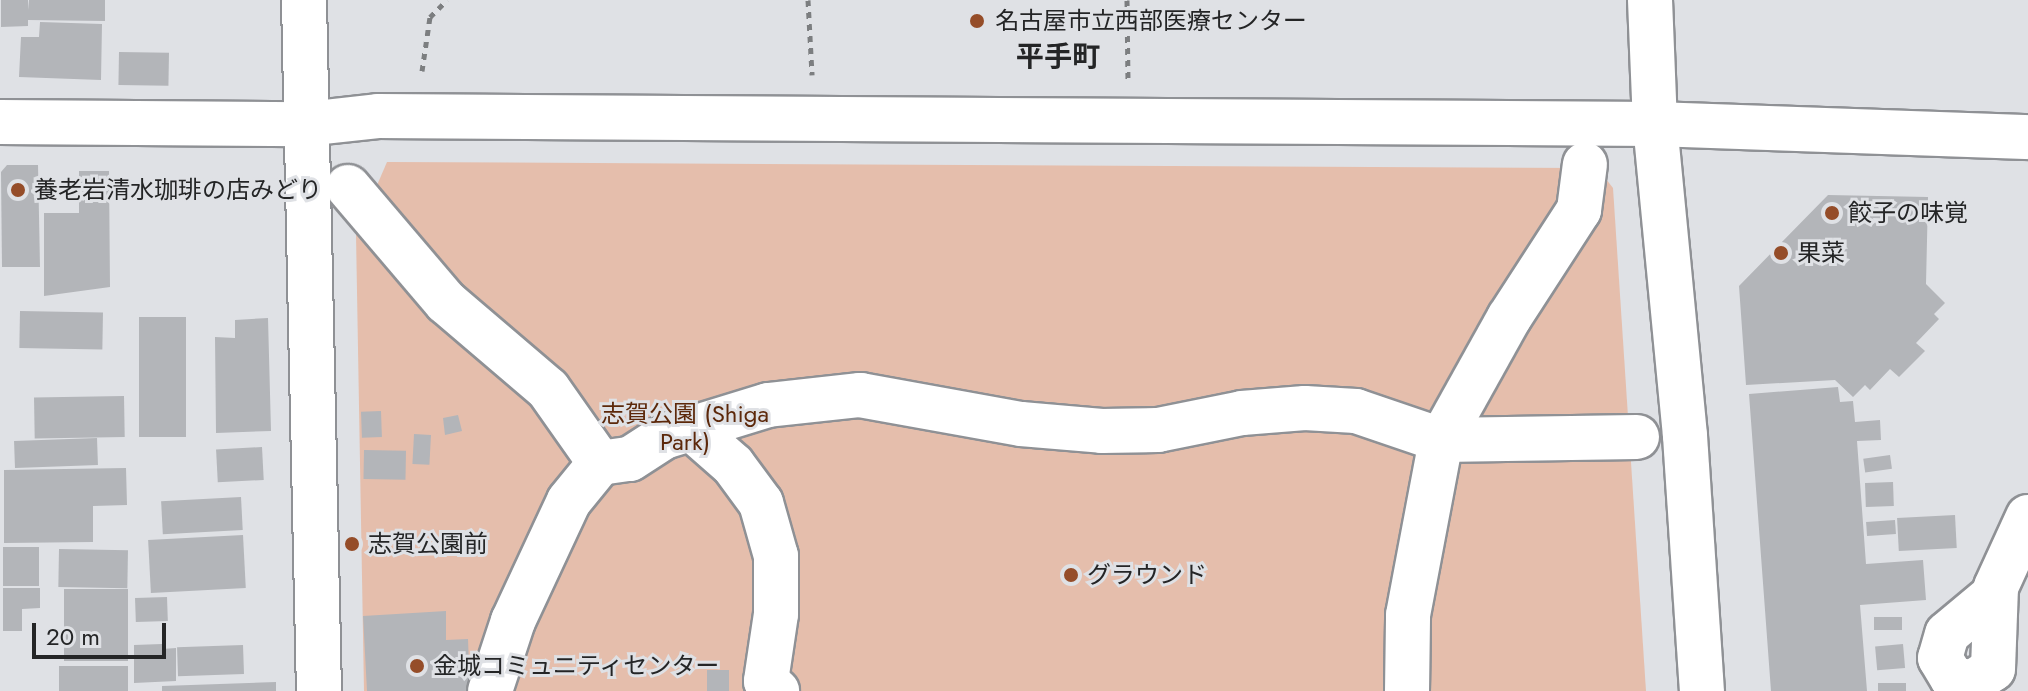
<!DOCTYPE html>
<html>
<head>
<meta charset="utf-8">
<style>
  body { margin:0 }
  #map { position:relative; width:2028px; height:691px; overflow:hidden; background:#dfe1e5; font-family:Jost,"Noto Sans JP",sans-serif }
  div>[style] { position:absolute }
  .green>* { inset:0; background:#e5beac }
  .building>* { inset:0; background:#b3b5b9; transform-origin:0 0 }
  .path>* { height:5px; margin-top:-2.5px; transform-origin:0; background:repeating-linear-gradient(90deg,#7c7e80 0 6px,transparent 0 12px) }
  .roads { filter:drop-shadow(2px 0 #8f9195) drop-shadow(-2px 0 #8f9195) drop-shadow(0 2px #8f9195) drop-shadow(0 -2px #8f9195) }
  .minor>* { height:44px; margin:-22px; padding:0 22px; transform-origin:22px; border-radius:22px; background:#fff }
  .dots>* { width:22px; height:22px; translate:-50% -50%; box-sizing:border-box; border:4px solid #dfe1e5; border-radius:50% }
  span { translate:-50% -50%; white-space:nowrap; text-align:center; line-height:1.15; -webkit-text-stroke:6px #dfe1e5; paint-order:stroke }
  .poi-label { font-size:24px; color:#242526 }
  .left { translate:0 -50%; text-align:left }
  .park-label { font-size:24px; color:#5c280a }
  .quarter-label { font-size:28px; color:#242526; font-weight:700 }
  .scale { position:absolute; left:32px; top:623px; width:134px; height:36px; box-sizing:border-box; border:4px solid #242526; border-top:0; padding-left:10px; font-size:24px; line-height:28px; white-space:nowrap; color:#242526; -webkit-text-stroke:6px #dfe1e5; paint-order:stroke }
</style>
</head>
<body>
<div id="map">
  <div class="green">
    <i style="clip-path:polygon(387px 162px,1584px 168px,1602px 174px,1613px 188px,1646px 691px,364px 691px,356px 234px)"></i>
  </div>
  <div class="building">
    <i style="clip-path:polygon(1px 0,28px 0,29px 10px,29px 0,105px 0,105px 21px,28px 20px,28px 26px,1px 27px)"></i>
    <i style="clip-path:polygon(40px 22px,102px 24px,101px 80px,19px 77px,21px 37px,39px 37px)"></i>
    <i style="left:119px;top:52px;width:50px;height:33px;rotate:1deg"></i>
    <i style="clip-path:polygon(7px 165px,38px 165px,40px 267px,2px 267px,1px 172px)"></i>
    <i style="clip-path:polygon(79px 171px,109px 171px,110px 287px,44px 296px,44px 213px,79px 213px)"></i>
    <i style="clip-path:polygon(1828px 195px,1928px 197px,1926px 284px,1945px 303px,1934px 314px,1939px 319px,1916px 343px,1925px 351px,1899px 377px,1890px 369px,1870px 390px,1865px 385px,1853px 397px,1835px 380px,1746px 385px,1739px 286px)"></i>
    <i style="left:20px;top:311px;width:83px;height:37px;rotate:1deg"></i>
    <i style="left:139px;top:317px;width:47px;height:120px"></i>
    <i style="clip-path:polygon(268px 318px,271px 431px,216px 433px,215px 337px,235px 338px,235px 320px)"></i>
    <i style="clip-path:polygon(1838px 387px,1840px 402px,1853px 401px,1855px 422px,1880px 420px,1881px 440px,1857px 441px,1866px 564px,1923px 560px,1926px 600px,1860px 605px,1867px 691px,1771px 691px,1749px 394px)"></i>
    <i style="left:124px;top:396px;width:41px;height:90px;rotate:89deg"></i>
    <i style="left:381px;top:411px;width:26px;height:20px;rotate:88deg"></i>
    <i style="clip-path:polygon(458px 415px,462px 431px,445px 435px,443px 418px)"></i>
    <i style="left:414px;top:434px;width:17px;height:30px;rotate:3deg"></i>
    <i style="left:97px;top:438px;width:27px;height:83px;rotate:88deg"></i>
    <i style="left:262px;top:447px;width:33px;height:46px;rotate:87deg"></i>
    <i style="left:364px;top:450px;width:42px;height:29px;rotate:1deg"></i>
    <i style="left:1890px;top:455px;width:14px;height:27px;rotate:82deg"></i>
    <i style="clip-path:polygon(126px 468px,127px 505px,93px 506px,93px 542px,4px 543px,4px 470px)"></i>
    <i style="left:1893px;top:482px;width:24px;height:28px;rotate:88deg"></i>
    <i style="left:241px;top:497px;width:33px;height:80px;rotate:87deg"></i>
    <i style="left:1955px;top:515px;width:33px;height:58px;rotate:87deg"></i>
    <i style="left:1895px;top:520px;width:14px;height:29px;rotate:86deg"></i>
    <i style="left:243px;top:535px;width:53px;height:95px;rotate:87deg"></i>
    <i style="left:3px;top:547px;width:36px;height:39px"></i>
    <i style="left:59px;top:549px;width:69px;height:38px;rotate:1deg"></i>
    <i style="clip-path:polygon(3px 588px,40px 588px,40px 608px,22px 609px,22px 631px,3px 631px)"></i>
    <i style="left:64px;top:589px;width:64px;height:72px"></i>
    <i style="left:167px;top:597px;width:24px;height:32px;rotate:88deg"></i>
    <i style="clip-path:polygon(446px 611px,446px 640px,468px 639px,470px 691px,367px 691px,363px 616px)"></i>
    <i style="left:1902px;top:617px;width:13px;height:28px;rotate:90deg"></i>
    <i style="clip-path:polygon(162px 644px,162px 649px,176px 648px,176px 681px,134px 683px,134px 645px)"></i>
    <i style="left:1903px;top:644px;width:24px;height:28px;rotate:85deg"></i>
    <i style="left:243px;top:645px;width:29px;height:66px;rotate:88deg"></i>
    <i style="left:59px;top:666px;width:69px;height:25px"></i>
    <i style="left:707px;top:670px;width:22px;height:21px"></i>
    <i style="clip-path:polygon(276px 682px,276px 691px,162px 691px,162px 686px)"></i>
    <i style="left:1906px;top:683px;width:8px;height:28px;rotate:90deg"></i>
  </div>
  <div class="path">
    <i style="left:808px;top:0;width:75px;rotate:86.9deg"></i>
    <i style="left:1127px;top:0;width:79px;rotate:89.3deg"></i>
    <i style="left:422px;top:71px;width:55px;rotate:-81.6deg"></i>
    <i style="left:430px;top:17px;width:24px;rotate:-45deg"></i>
  </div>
  <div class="roads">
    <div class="minor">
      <i style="left:304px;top:0;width:691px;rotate:88.76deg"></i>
      <i style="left:1650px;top:0;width:124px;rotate:87.7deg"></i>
      <i style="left:1655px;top:124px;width:313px;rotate:84.5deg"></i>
      <i style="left:1685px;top:436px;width:256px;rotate:86.2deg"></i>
      <i style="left:0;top:122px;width:306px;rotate:0.4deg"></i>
      <i style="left:306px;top:124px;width:72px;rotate:-6.3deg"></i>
      <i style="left:378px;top:116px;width:1277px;rotate:0.36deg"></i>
      <i style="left:1655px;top:124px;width:373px;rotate:2deg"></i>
      <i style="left:348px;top:187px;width:151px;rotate:49.6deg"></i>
      <i style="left:446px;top:302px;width:134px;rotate:40.5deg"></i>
      <i style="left:548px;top:389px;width:90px;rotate:54.9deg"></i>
      <i style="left:693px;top:430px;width:53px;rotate:41.2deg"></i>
      <i style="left:733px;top:465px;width:47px;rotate:53.6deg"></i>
      <i style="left:761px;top:503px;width:55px;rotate:74.2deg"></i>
      <i style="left:776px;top:556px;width:58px;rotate:90deg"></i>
      <i style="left:776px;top:614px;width:68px;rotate:98.5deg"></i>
      <i style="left:766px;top:681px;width:15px;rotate:42deg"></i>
      <i style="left:1995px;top:594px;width:62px;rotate:140.2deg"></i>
      <i style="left:1947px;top:634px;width:25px;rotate:106deg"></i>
      <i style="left:1940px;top:658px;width:23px;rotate:59deg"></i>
      <i style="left:1952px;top:678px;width:21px;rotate:14deg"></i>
      <i style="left:1972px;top:683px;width:25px;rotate:-34deg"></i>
      <i style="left:1993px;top:669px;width:82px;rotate:-87.9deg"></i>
      <i style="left:1996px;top:587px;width:77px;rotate:-65.4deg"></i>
      <i style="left:490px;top:691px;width:74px;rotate:-71.8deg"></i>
      <i style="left:513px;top:621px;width:132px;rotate:-65deg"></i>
      <i style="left:569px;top:501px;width:49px;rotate:-50.8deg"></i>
      <i style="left:600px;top:463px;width:30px;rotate:-8deg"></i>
      <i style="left:630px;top:459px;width:40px;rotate:-32.9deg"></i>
      <i style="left:664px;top:437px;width:109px;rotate:-17.1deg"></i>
      <i style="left:768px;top:405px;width:93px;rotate:-6.2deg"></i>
      <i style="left:860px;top:395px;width:164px;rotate:10.2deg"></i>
      <i style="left:1021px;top:424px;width:81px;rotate:4.9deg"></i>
      <i style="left:1102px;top:431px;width:56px;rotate:-1deg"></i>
      <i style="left:1158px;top:430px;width:86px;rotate:-11.4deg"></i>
      <i style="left:1242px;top:413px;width:63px;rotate:-4.5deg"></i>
      <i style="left:1305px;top:408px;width:51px;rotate:3.4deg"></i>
      <i style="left:1356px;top:411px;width:90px;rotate:18.8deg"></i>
      <i style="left:1441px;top:440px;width:196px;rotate:-0.9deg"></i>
      <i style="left:1407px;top:691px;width:76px;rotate:-89.2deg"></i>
      <i style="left:1408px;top:615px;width:178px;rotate:-79.3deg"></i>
      <i style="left:1441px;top:440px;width:140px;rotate:-60.9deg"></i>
      <i style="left:1509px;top:318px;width:129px;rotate:-57.1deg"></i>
      <i style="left:1579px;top:210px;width:46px;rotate:-82.6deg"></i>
    </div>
  </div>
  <div class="dots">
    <i style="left:977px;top:21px;background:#954d29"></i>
    <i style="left:18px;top:190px;background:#954d29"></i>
    <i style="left:1832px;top:213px;background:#954d29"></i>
    <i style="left:1781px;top:253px;background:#954d29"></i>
    <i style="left:352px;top:544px;background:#954d29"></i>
    <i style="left:1071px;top:575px;background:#954d29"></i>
    <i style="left:417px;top:666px;background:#954d29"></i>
  </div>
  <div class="poi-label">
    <span class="left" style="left:995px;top:21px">名古屋市立西部医療センター</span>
    <span class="left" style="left:34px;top:190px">養老岩清水珈琲の店みどり</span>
    <span class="left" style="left:1848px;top:213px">餃子の味覚</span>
    <span class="left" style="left:1797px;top:253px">果菜</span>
    <span class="left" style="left:368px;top:544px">志賀公園前</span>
    <span class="left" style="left:1087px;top:575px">グラウンド</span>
    <span class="left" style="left:433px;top:666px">金城コミュニティセンター</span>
  </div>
  <div class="park-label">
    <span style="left:685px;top:428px">志賀公園 (Shiga<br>Park)</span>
  </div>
  <div class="quarter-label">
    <span style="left:1058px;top:57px">平手町</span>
  </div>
  <div class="scale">20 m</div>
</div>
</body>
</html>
